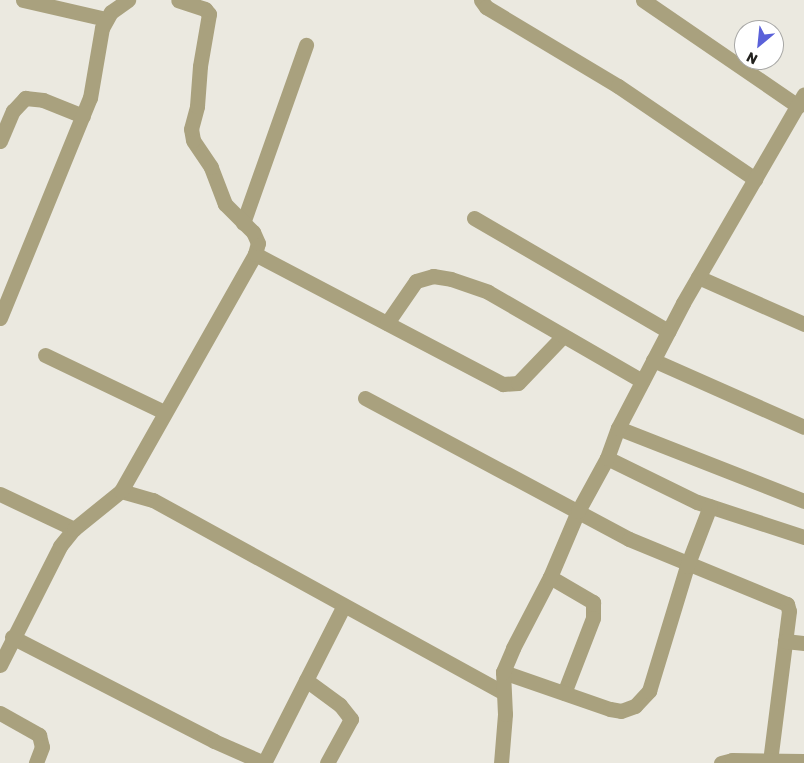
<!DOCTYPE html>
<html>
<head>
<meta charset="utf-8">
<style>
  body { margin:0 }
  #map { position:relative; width:804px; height:763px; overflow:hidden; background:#ebe9e0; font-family:Rubik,sans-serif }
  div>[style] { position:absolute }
  .minor>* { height:15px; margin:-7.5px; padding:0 7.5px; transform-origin:7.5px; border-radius:7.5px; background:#a9a17e }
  span { translate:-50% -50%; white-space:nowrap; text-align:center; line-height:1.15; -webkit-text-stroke:5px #fff; paint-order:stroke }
  .north { position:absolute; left:734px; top:20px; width:50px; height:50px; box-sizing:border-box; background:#fff; border:1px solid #a7a7a5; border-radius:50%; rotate:208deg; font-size:14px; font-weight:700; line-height:20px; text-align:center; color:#23221f }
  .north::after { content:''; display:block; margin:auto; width:18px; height:22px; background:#5a61d9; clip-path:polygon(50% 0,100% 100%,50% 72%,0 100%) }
</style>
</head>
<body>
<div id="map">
  <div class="minor">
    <i style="left:23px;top:0;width:85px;rotate:12.9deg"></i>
    <i style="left:481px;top:0;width:9px;rotate:54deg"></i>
    <i style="left:486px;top:7px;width:154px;rotate:30.9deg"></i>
    <i style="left:618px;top:86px;width:166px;rotate:34.2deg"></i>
    <i style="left:643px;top:0;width:188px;rotate:34.4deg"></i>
    <i style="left:0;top:141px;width:33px;rotate:-67deg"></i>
    <i style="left:13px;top:111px;width:18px;rotate:-47deg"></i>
    <i style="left:25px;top:98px;width:18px;rotate:6deg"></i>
    <i style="left:43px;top:100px;width:43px;rotate:21.8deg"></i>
    <i style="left:474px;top:218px;width:225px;rotate:30.2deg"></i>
    <i style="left:243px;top:223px;width:189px;rotate:-70.5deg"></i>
    <i style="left:255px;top:254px;width:280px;rotate:27.7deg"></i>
    <i style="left:503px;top:384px;width:15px;rotate:-4deg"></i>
    <i style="left:518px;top:383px;width:65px;rotate:-46.2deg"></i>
    <i style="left:698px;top:277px;width:116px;rotate:23.9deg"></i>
    <i style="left:0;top:318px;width:238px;rotate:-67.8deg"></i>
    <i style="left:90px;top:98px;width:71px;rotate:-80.3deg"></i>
    <i style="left:102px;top:28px;width:18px;rotate:-61deg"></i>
    <i style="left:111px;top:12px;width:21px;rotate:-35deg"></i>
    <i style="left:387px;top:323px;width:51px;rotate:-55.4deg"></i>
    <i style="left:416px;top:281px;width:18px;rotate:-16deg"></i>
    <i style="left:433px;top:276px;width:18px;rotate:9deg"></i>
    <i style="left:451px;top:279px;width:39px;rotate:19deg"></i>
    <i style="left:488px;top:292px;width:178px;rotate:30deg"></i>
    <i style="left:45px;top:355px;width:132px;rotate:25.6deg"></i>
    <i style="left:653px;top:360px;width:165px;rotate:23.9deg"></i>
    <i style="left:365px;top:398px;width:299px;rotate:28.1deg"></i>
    <i style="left:629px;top:539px;width:171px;rotate:22.4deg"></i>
    <i style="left:787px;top:604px;width:7px;rotate:74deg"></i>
    <i style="left:789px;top:611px;width:151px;rotate:97.2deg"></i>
    <i style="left:618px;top:428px;width:200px;rotate:21.4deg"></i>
    <i style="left:607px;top:458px;width:100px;rotate:26.1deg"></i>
    <i style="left:697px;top:502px;width:113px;rotate:18.1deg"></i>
    <i style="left:121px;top:491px;width:33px;rotate:16deg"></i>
    <i style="left:153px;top:500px;width:398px;rotate:28.8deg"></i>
    <i style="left:0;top:494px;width:82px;rotate:25.3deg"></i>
    <i style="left:550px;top:577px;width:50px;rotate:30.2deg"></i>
    <i style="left:593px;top:602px;width:16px;rotate:90deg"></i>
    <i style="left:593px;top:618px;width:80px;rotate:111.1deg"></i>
    <i style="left:12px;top:637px;width:227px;rotate:27.2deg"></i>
    <i style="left:214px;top:741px;width:55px;rotate:23.7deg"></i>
    <i style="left:785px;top:641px;width:19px;rotate:6deg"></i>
    <i style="left:0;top:665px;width:133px;rotate:-63.2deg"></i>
    <i style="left:60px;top:546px;width:22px;rotate:-51deg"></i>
    <i style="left:74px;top:529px;width:60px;rotate:-39deg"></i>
    <i style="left:121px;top:491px;width:272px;rotate:-60.5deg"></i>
    <i style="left:255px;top:254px;width:11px;rotate:-75deg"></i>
    <i style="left:258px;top:243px;width:12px;rotate:-114deg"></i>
    <i style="left:253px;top:232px;width:40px;rotate:-135deg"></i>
    <i style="left:225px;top:204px;width:40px;rotate:-111deg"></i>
    <i style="left:211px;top:167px;width:32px;rotate:-124deg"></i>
    <i style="left:193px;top:140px;width:11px;rotate:-100deg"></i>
    <i style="left:191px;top:129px;width:24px;rotate:-75deg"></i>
    <i style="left:197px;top:106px;width:40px;rotate:-85.7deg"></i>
    <i style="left:200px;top:66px;width:53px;rotate:-80.2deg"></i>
    <i style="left:209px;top:14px;width:6px;rotate:-129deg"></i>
    <i style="left:205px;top:9px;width:28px;rotate:-162deg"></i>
    <i style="left:503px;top:672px;width:113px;rotate:19.1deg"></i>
    <i style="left:610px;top:709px;width:11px;rotate:10deg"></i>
    <i style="left:621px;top:711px;width:15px;rotate:-20deg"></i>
    <i style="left:635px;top:706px;width:21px;rotate:-47deg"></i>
    <i style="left:649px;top:691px;width:131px;rotate:-73.1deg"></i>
    <i style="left:687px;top:566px;width:64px;rotate:-69deg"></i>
    <i style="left:306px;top:680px;width:42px;rotate:36.3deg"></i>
    <i style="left:340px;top:705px;width:18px;rotate:52deg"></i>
    <i style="left:351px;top:719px;width:50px;rotate:118.6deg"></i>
    <i style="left:0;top:713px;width:45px;rotate:29.4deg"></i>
    <i style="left:39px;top:735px;width:12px;rotate:76deg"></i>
    <i style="left:42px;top:747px;width:17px;rotate:111deg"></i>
    <i style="left:264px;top:763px;width:175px;rotate:-63.1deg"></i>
    <i style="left:501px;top:763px;width:49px;rotate:-85.3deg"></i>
    <i style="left:505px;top:714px;width:42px;rotate:-92.7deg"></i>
    <i style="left:503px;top:672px;width:26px;rotate:-67deg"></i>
    <i style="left:513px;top:648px;width:80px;rotate:-62.5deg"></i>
    <i style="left:550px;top:577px;width:72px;rotate:-67deg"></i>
    <i style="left:578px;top:511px;width:60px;rotate:-61.3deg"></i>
    <i style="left:607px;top:458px;width:32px;rotate:-70deg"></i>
    <i style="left:618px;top:428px;width:141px;rotate:-62.5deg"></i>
    <i style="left:683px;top:303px;width:241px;rotate:-59.9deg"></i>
    <i style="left:721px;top:763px;width:11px;rotate:-15deg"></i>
    <i style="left:732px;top:760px;width:72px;rotate:0.8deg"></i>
  </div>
  <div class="north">N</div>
</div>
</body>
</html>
